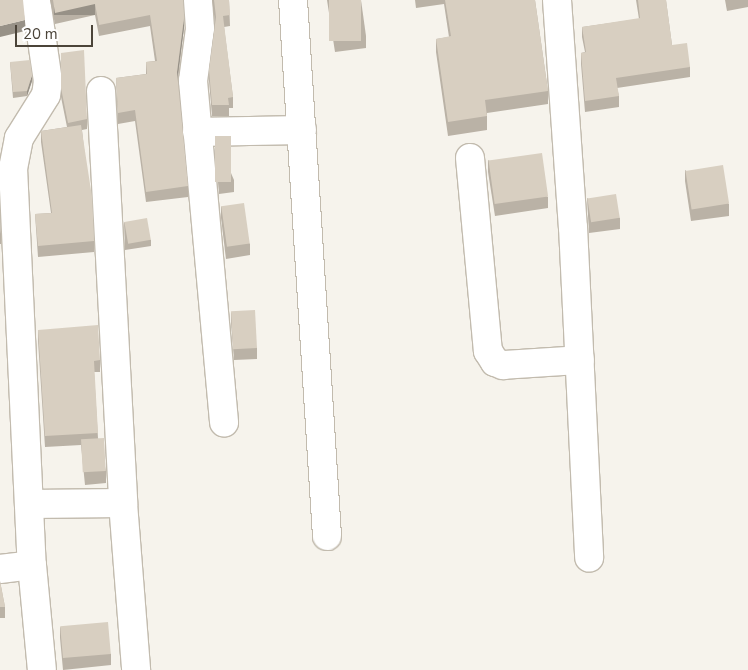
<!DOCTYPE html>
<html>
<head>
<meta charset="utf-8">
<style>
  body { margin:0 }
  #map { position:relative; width:748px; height:670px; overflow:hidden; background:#f6f3ec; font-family:"Nunito Sans",sans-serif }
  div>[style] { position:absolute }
  .roads { filter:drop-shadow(1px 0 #c2bbae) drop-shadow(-1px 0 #c2bbae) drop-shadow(0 1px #c2bbae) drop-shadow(0 -1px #c2bbae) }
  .minor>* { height:28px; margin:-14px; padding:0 14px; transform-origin:14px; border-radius:14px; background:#fff }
  .wall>* { inset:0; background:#bab2a6 }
  .shaded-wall>* { inset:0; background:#979187; transform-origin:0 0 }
  .building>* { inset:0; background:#d8cfc1; transform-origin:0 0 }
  span { translate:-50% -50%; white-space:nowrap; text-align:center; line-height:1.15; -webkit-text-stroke:4.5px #fff; paint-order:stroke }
  .scale { position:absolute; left:15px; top:25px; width:78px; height:22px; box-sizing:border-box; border:2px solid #4b4439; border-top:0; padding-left:6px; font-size:15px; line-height:18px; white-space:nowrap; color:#4b4439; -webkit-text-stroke:4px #fff; paint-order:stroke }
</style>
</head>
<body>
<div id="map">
  <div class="roads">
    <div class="minor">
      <i style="left:36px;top:0;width:82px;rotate:81.6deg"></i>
      <i style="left:48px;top:81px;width:14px;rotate:98deg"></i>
      <i style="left:46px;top:95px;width:51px;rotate:122.1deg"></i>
      <i style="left:19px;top:138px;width:31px;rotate:101deg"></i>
      <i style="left:13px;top:168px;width:397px;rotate:87.3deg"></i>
      <i style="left:32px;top:565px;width:105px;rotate:84.6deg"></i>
      <i style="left:198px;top:0;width:29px;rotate:86deg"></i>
      <i style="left:200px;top:29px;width:52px;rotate:97.7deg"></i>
      <i style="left:193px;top:81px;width:343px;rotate:84.8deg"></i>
      <i style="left:293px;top:0;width:537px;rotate:86.37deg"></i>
      <i style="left:557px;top:0;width:228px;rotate:86deg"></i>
      <i style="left:573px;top:227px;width:331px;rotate:87.2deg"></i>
      <i style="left:101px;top:91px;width:413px;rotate:86.9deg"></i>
      <i style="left:123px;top:503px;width:168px;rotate:85.5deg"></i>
      <i style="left:197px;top:132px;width:105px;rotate:-1.1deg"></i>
      <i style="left:470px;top:158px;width:194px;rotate:84.7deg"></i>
      <i style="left:488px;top:351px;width:13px;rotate:58deg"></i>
      <i style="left:495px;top:362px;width:9px;rotate:21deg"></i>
      <i style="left:503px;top:365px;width:77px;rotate:-3.7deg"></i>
      <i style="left:29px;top:504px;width:94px;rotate:-0.6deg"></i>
      <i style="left:0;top:569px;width:32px;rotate:-7deg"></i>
    </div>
  </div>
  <div class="wall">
    <i style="clip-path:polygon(50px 0,183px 0,184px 28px,178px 78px,188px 186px,188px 197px,146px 202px,135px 121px,118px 124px,116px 78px,146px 74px,146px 62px,155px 61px,150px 26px,99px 36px,95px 15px,55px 24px)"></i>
    <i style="clip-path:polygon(212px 0,229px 0,230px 26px,224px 27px,233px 97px,233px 108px,229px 108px,229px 116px,212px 116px,209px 81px,209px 70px,215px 22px)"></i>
    <i style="clip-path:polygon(327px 0,361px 0,366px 36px,366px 48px,335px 52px)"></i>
    <i style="clip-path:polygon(415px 0,535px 0,548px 91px,548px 104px,487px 113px,487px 130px,448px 136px,436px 52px,436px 39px,449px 37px,444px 4px,416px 8px)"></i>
    <i style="clip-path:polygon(636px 0,666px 0,672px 45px,690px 67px,690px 77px,617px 88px,619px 96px,619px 107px,585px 112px,581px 64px,581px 53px,585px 52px,582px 37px,582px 27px,639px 19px)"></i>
    <i style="clip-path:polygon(725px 0,748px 0,748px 7px,727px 11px)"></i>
    <i style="clip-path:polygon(61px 53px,87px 119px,87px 129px,82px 130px,94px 241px,94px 252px,38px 257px,35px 214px,51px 213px,41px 142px,41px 131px,67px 127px,61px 97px)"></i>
    <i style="clip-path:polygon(10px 62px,32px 81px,27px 96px,13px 98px)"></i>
    <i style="clip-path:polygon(215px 136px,234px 180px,234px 192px,219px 194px,215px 147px)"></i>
    <i style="clip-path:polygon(488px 160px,548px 197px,548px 208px,495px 216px,488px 172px)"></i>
    <i style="clip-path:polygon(685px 170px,729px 204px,729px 216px,691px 221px,685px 181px)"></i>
    <i style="clip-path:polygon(587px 198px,620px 218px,620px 229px,589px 233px)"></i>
    <i style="clip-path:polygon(221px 206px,250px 244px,250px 255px,226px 259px,221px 218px)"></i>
    <i style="clip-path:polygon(124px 222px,151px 240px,151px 246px,125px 250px)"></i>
    <i style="clip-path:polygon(0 223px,1px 234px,1px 244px,0 244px)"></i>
    <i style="clip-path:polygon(231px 312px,257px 348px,257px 359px,234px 360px,231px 323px)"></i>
    <i style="clip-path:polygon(38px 330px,100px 360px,100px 372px,94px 372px,98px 438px,106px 471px,106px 483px,85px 485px,81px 445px,45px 447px,38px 341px)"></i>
    <i style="clip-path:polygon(0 581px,5px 607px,5px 618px,0 618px)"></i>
    <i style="clip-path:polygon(60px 627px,111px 654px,111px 665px,63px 670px,60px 638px)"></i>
  </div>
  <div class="shaded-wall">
    <i style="left:95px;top:4px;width:11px;height:41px;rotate:90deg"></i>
    <i style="clip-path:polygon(184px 18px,184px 28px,177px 82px,177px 72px)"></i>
    <i style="clip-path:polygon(25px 20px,25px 31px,0 37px,0 26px)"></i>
    <i style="clip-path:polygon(32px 75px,32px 81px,27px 96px,27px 91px)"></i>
  </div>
  <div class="building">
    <i style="clip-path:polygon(0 0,23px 0,25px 20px,0 26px)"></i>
    <i style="clip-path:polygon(53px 0,183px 0,184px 18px,177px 72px,188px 186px,146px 192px,135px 110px,118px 113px,116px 78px,147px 74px,146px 62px,157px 61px,150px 15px,99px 25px,95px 4px,55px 13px)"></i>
    <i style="clip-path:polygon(214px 0,229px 0,230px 15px,223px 16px,233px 97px,228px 98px,229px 105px,212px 105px,209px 70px,216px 17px)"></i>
    <i style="left:329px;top:0;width:32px;height:41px"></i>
    <i style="clip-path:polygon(445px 0,535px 0,548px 91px,485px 100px,487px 116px,448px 122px,436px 39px,451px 36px)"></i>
    <i style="clip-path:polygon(638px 0,666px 0,672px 45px,687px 43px,690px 67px,616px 78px,619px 96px,585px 101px,581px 53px,586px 52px,582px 27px,640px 18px)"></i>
    <i style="clip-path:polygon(84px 50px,87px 119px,68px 123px,61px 88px,61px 53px)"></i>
    <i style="clip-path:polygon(30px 60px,32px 75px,27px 91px,13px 92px,10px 62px)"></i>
    <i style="clip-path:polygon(81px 125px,92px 197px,94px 241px,38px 246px,35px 214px,52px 213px,41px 131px)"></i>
    <i style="left:215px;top:136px;width:16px;height:46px"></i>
    <i style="left:542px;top:153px;width:44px;height:54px;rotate:82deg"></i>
    <i style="left:723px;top:165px;width:39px;height:38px;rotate:81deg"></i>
    <i style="left:616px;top:194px;width:24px;height:29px;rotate:81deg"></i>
    <i style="left:244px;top:203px;width:41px;height:23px;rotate:82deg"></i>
    <i style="left:147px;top:218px;width:22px;height:23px;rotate:80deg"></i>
    <i style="left:255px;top:310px;width:38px;height:24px;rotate:87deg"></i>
    <i style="clip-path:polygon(98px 325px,100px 360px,94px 361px,98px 433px,45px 436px,38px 330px)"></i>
    <i style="left:104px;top:438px;width:33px;height:23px;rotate:87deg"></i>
    <i style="clip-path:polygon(0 581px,5px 607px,0 607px)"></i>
    <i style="left:108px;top:622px;width:32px;height:48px;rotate:85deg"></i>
  </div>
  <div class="scale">20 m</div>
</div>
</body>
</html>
